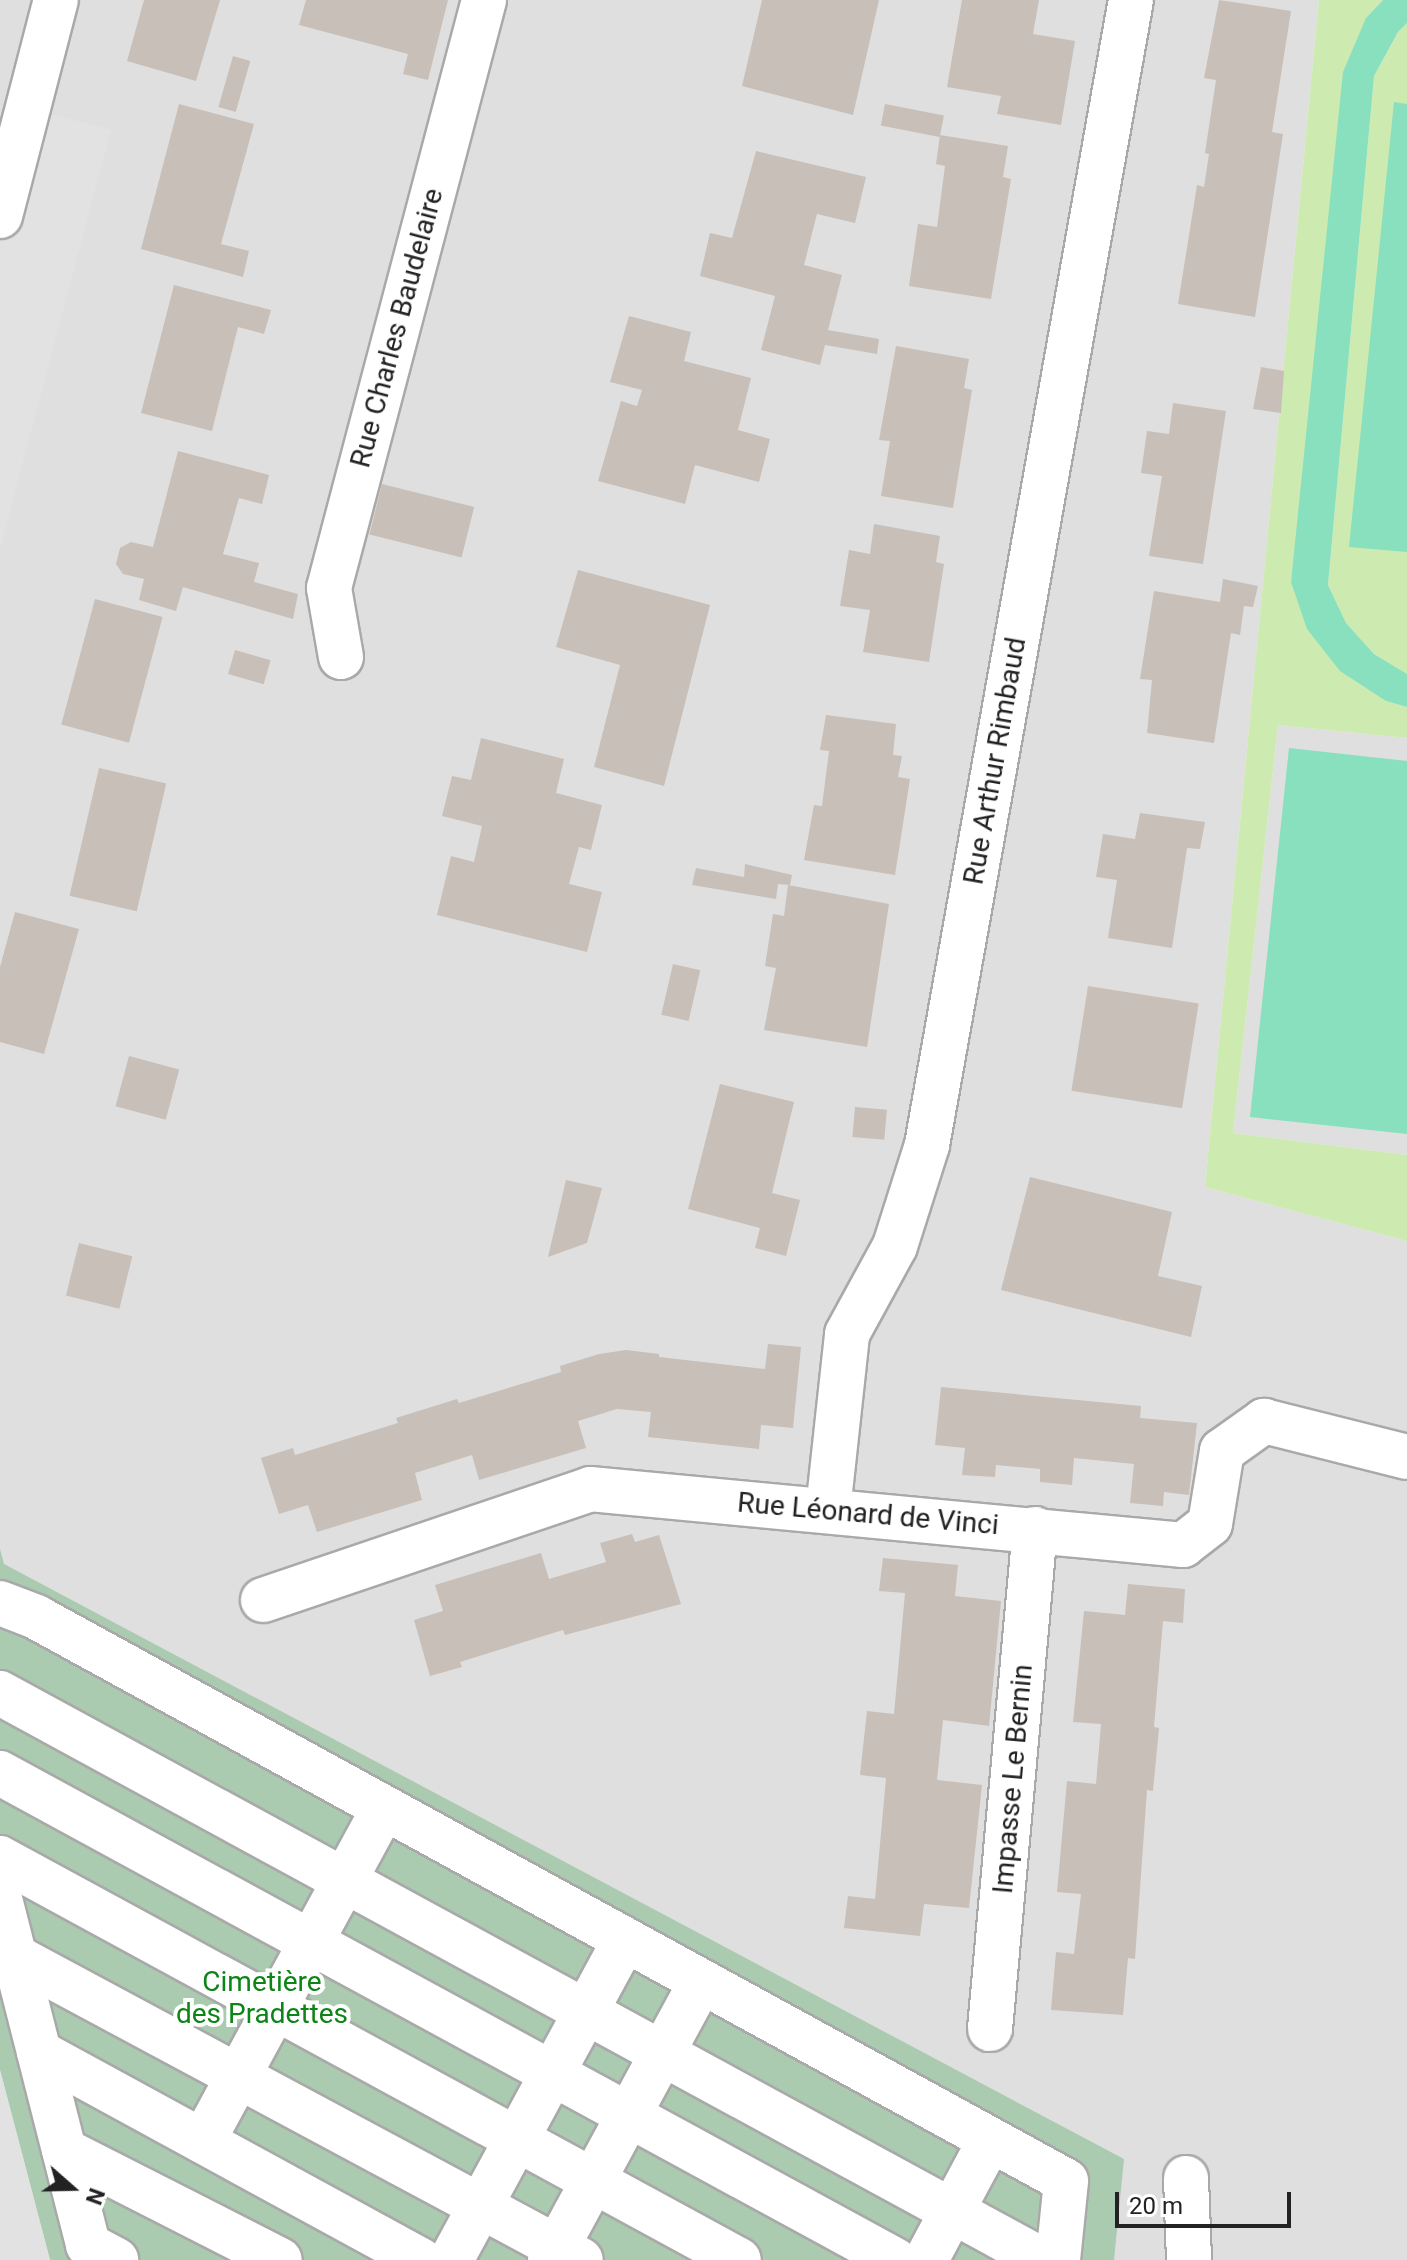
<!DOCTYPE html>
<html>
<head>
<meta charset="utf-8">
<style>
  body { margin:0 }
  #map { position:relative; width:1407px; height:2260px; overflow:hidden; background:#f2efe9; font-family:Roboto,sans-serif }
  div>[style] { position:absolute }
  .residential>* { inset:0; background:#e0dfdf }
  .grass>* { inset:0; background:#cdebb0 }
  .cemetery>* { inset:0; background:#aacbaf }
  .pitch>* { inset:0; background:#88e0be }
  .parking>* { inset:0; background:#e2e2e2 }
  .building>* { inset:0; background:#c7bfb8; transform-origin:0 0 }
  .roads { filter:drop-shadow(2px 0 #a9a9a9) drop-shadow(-2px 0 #a9a9a9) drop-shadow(0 2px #a9a9a9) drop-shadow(0 -2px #a9a9a9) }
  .minor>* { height:44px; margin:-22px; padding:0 22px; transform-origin:22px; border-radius:22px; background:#fff }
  span { translate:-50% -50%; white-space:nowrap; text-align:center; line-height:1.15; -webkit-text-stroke:8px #fff; paint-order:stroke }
  .street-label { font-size:28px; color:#222 }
  .park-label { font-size:28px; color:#0c8416 }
  .north { position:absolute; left:32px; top:2148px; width:80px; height:80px; -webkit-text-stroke:6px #fff; paint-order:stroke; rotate:110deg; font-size:22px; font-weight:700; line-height:32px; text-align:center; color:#222 }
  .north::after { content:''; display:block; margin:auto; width:28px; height:36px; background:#222; clip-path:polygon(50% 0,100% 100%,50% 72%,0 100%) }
  .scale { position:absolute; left:1115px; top:2192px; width:176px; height:36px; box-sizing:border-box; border:4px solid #222; border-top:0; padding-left:10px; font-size:24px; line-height:28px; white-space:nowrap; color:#222; -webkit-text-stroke:6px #fff; paint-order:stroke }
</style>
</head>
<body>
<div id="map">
  <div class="residential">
    <i style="clip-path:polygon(0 0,1319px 0,1205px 1187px,1407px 1241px,1407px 2260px,0 2260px)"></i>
    <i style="clip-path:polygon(1278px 725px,1407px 738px,1407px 1155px,1233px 1133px)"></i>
  </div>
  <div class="grass">
    <i style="clip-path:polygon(1319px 0,1383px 0,1366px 18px,1291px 582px,1386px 701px,1407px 707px,1407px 738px,1278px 725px,1233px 1133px,1407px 1155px,1407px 1241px,1205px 1187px)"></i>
    <i style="clip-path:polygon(1407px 23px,1407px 674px,1374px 654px,1346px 623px,1328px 585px,1374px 76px,1398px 32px)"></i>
  </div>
  <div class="cemetery">
    <i style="clip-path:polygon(0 1549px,4px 1564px,1124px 2159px,1114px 2260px,50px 2260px,0 2070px)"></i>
  </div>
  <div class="pitch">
    <i style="clip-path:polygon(1383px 0,1407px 0,1407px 23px,1398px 32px,1374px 76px,1328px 585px,1346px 623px,1374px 654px,1407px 674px,1407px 707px,1386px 701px,1340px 671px,1307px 629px,1291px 582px,1343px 72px,1366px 18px)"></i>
    <i style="clip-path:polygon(1394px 102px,1407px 104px,1407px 552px,1349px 547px)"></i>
    <i style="clip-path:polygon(1289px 748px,1407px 761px,1407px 1134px,1250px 1117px)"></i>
  </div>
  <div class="parking">
    <i style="clip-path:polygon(28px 108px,111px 130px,0 549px,0 214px)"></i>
    <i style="clip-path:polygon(0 2070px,50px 2260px,0 2260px)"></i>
  </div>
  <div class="building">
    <i style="clip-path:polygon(144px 0,220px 0,196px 81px,127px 61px)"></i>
    <i style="clip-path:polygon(306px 0,448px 0,428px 80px,403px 74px,408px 54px,299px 25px)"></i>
    <i style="clip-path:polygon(762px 0,879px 0,853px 115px,742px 86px)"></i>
    <i style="clip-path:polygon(962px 0,1039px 0,1033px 34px,1075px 41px,1061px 125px,997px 114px,1001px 96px,947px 87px)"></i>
    <i style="clip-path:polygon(1219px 0,1291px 11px,1272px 132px,1283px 134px,1255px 317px,1178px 304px,1197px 185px,1204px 187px,1209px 154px,1205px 153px,1216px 80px,1204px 78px)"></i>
    <i style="left:233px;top:56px;width:18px;height:53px;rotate:16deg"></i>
    <i style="clip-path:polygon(179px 104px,254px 124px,221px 244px,249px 251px,243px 277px,141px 249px)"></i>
    <i style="left:885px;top:104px;width:60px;height:22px;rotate:11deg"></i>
    <i style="clip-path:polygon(940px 135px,1008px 146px,1003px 177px,1011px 179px,991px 299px,909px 286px,918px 224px,937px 227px,945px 166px,936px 164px)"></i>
    <i style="clip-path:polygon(756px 151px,866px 177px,855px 223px,817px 214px,804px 265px,842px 275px,828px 330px,879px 339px,877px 354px,825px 345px,820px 365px,761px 350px,775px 296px,700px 276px,710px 233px,732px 238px)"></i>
    <i style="clip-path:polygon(174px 285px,271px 310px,264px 334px,238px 327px,212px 431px,141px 413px)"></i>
    <i style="clip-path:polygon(629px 316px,691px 332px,684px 361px,751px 378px,738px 430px,770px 439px,759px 482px,695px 465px,685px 504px,598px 481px,621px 401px,637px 406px,642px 390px,610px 382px)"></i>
    <i style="clip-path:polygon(896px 346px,969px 359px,964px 388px,972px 390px,953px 508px,881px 496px,890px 441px,879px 440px)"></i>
    <i style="clip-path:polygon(1261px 367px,1284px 371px,1281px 413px,1253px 409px)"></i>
    <i style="clip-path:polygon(1173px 403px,1226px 411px,1203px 564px,1149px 556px,1162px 476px,1141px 473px,1147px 431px,1169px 434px)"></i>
    <i style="clip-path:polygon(178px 451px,269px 475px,262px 504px,239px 498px,223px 554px,259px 563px,254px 582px,298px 594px,293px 619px,183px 587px,176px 611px,139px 600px,144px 579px,123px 574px,116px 564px,120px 548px,131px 542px,153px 547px)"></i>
    <i style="left:382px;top:484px;width:95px;height:52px;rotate:14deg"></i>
    <i style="clip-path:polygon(874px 524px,940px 536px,936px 562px,944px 564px,929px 662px,863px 652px,870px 610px,840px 606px,849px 550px,870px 554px)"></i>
    <i style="clip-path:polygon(578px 570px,710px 605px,664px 786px,594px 767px,620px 665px,556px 647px)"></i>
    <i style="clip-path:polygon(1223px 579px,1258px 586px,1253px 607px,1244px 606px,1240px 635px,1231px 633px,1214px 743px,1147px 733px,1152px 680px,1140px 679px,1154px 591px,1220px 602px)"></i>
    <i style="left:95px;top:599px;width:70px;height:130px;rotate:15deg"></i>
    <i style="left:235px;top:650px;width:37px;height:25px;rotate:16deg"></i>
    <i style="clip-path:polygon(826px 715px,896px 724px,893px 755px,902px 756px,898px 777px,910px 779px,895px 875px,804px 860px,814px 805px,822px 806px,829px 751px,820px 750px)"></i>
    <i style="clip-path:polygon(481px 738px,564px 759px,556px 793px,602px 805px,591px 850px,579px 847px,569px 884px,602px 892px,587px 952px,437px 915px,451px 856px,474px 862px,482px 826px,442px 816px,452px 776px,471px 780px)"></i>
    <i style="left:99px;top:768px;width:69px;height:131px;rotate:13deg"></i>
    <i style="clip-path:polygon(1140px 813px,1205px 822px,1200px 849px,1187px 848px,1172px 948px,1108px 938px,1117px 880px,1096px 877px,1103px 834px,1135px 839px)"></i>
    <i style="clip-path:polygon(745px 864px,792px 875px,790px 885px,778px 884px,776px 899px,692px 885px,696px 868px,744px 877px)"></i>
    <i style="clip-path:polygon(788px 885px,889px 904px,867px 1047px,764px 1030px,776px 968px,765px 966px,773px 914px,784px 916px)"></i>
    <i style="clip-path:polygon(15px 912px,79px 929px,44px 1054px,0 1042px,0 967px)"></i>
    <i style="left:673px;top:964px;width:28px;height:52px;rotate:13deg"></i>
    <i style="left:1088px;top:986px;width:112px;height:106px;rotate:9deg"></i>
    <i style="left:129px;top:1056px;width:52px;height:52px;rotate:15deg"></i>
    <i style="clip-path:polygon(720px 1084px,794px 1102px,772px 1193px,800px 1200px,786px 1256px,755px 1248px,760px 1228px,688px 1209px)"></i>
    <i style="left:855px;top:1107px;width:32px;height:30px;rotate:5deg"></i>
    <i style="clip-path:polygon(1030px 1177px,1172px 1212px,1158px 1276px,1202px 1286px,1191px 1337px,1001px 1290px)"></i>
    <i style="clip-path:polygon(566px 1180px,602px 1188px,587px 1243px,548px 1257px)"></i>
    <i style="left:79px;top:1243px;width:55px;height:54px;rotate:14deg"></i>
    <i style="clip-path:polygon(768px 1344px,801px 1347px,793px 1428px,761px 1425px,759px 1449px,648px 1437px,651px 1412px,617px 1409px,578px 1421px,586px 1448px,479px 1480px,472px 1455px,415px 1473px,422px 1500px,317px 1532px,308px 1505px,279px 1514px,261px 1458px,293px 1448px,295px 1455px,398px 1423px,396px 1418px,457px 1399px,459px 1403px,561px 1372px,560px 1366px,599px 1354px,626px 1350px,659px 1354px,659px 1357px,765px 1369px)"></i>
    <i style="clip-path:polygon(941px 1387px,1141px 1406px,1140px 1418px,1197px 1423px,1189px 1495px,1164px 1492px,1163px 1506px,1130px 1503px,1134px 1464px,1074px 1458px,1072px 1485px,1040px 1482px,1040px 1469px,996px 1465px,995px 1477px,962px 1475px,965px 1448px,935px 1445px)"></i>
    <i style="clip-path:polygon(632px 1534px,635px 1542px,659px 1535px,681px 1604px,565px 1635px,563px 1630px,460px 1662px,462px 1667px,430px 1676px,414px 1620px,443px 1611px,435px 1585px,541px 1553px,549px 1579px,606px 1562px,600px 1543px)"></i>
    <i style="clip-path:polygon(883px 1558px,958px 1565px,955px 1596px,1001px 1601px,989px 1726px,943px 1720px,937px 1780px,982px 1785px,969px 1908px,924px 1904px,920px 1936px,844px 1928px,848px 1896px,875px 1899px,886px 1778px,860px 1775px,867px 1711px,894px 1714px,905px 1593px,879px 1591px)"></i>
    <i style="clip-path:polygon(1128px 1584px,1185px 1589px,1183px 1623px,1163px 1621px,1154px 1727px,1159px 1728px,1153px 1791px,1147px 1790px,1135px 1959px,1128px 1958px,1123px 2015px,1051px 2010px,1056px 1952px,1074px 1954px,1081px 1894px,1057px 1892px,1067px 1781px,1096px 1784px,1101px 1724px,1073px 1722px,1084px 1611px,1125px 1615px)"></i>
  </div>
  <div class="roads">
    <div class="minor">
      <i style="left:0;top:216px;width:223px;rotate:-75.5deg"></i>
      <i style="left:341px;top:657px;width:70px;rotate:-99.9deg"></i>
      <i style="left:329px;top:588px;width:608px;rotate:-75.23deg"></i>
      <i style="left:828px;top:1510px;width:177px;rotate:-83.8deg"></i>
      <i style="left:847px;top:1334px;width:100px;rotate:-61.4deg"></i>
      <i style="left:895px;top:1246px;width:106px;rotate:-72.4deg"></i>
      <i style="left:927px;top:1145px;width:1163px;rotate:-79.9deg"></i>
      <i style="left:263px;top:1600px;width:345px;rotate:-18.7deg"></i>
      <i style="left:590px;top:1489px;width:596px;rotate:5.39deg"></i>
      <i style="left:1183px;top:1545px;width:34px;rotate:-38deg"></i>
      <i style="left:1210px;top:1524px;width:74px;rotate:-80.7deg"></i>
      <i style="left:1222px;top:1451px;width:52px;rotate:-35.5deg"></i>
      <i style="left:1264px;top:1421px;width:147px;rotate:14.1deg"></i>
      <i style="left:0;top:1603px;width:39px;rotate:21deg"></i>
      <i style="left:36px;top:1617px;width:1174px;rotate:28.7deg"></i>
      <i style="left:1066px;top:2181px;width:79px;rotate:95.8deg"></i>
      <i style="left:0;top:1693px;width:1186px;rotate:28.55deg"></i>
      <i style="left:0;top:1773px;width:1019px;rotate:28.55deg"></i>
      <i style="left:0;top:1858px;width:841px;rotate:28.55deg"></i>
      <i style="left:0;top:1899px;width:357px;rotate:75.7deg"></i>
      <i style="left:88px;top:2245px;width:32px;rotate:28deg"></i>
      <i style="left:14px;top:1956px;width:643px;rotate:28.2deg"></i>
      <i style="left:990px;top:2029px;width:502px;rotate:-84.86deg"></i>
      <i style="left:39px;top:2052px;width:435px;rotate:28.6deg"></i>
      <i style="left:203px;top:2141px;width:379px;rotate:-61.5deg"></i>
      <i style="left:64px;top:2150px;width:242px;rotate:27deg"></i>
      <i style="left:1186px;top:2178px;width:82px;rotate:87.9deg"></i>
      <i style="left:451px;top:2260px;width:364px;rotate:-61.5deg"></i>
      <i style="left:550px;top:2260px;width:316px;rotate:-61.5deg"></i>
      <i style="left:926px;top:2260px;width:136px;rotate:-61.9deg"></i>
    </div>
  </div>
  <div class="street-label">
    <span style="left:397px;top:328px;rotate:-75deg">Rue Charles Baudelaire</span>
    <span style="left:995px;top:761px;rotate:-80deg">Rue Arthur Rimbaud</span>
    <span style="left:868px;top:1514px;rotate:5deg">Rue Léonard de Vinci</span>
    <span style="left:1013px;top:1779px;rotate:-85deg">Impasse Le Bernin</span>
  </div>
  <div class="park-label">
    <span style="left:262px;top:1998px">Cimetière<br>des Pradettes</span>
  </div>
  <div class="north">N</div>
  <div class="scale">20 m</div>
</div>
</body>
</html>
